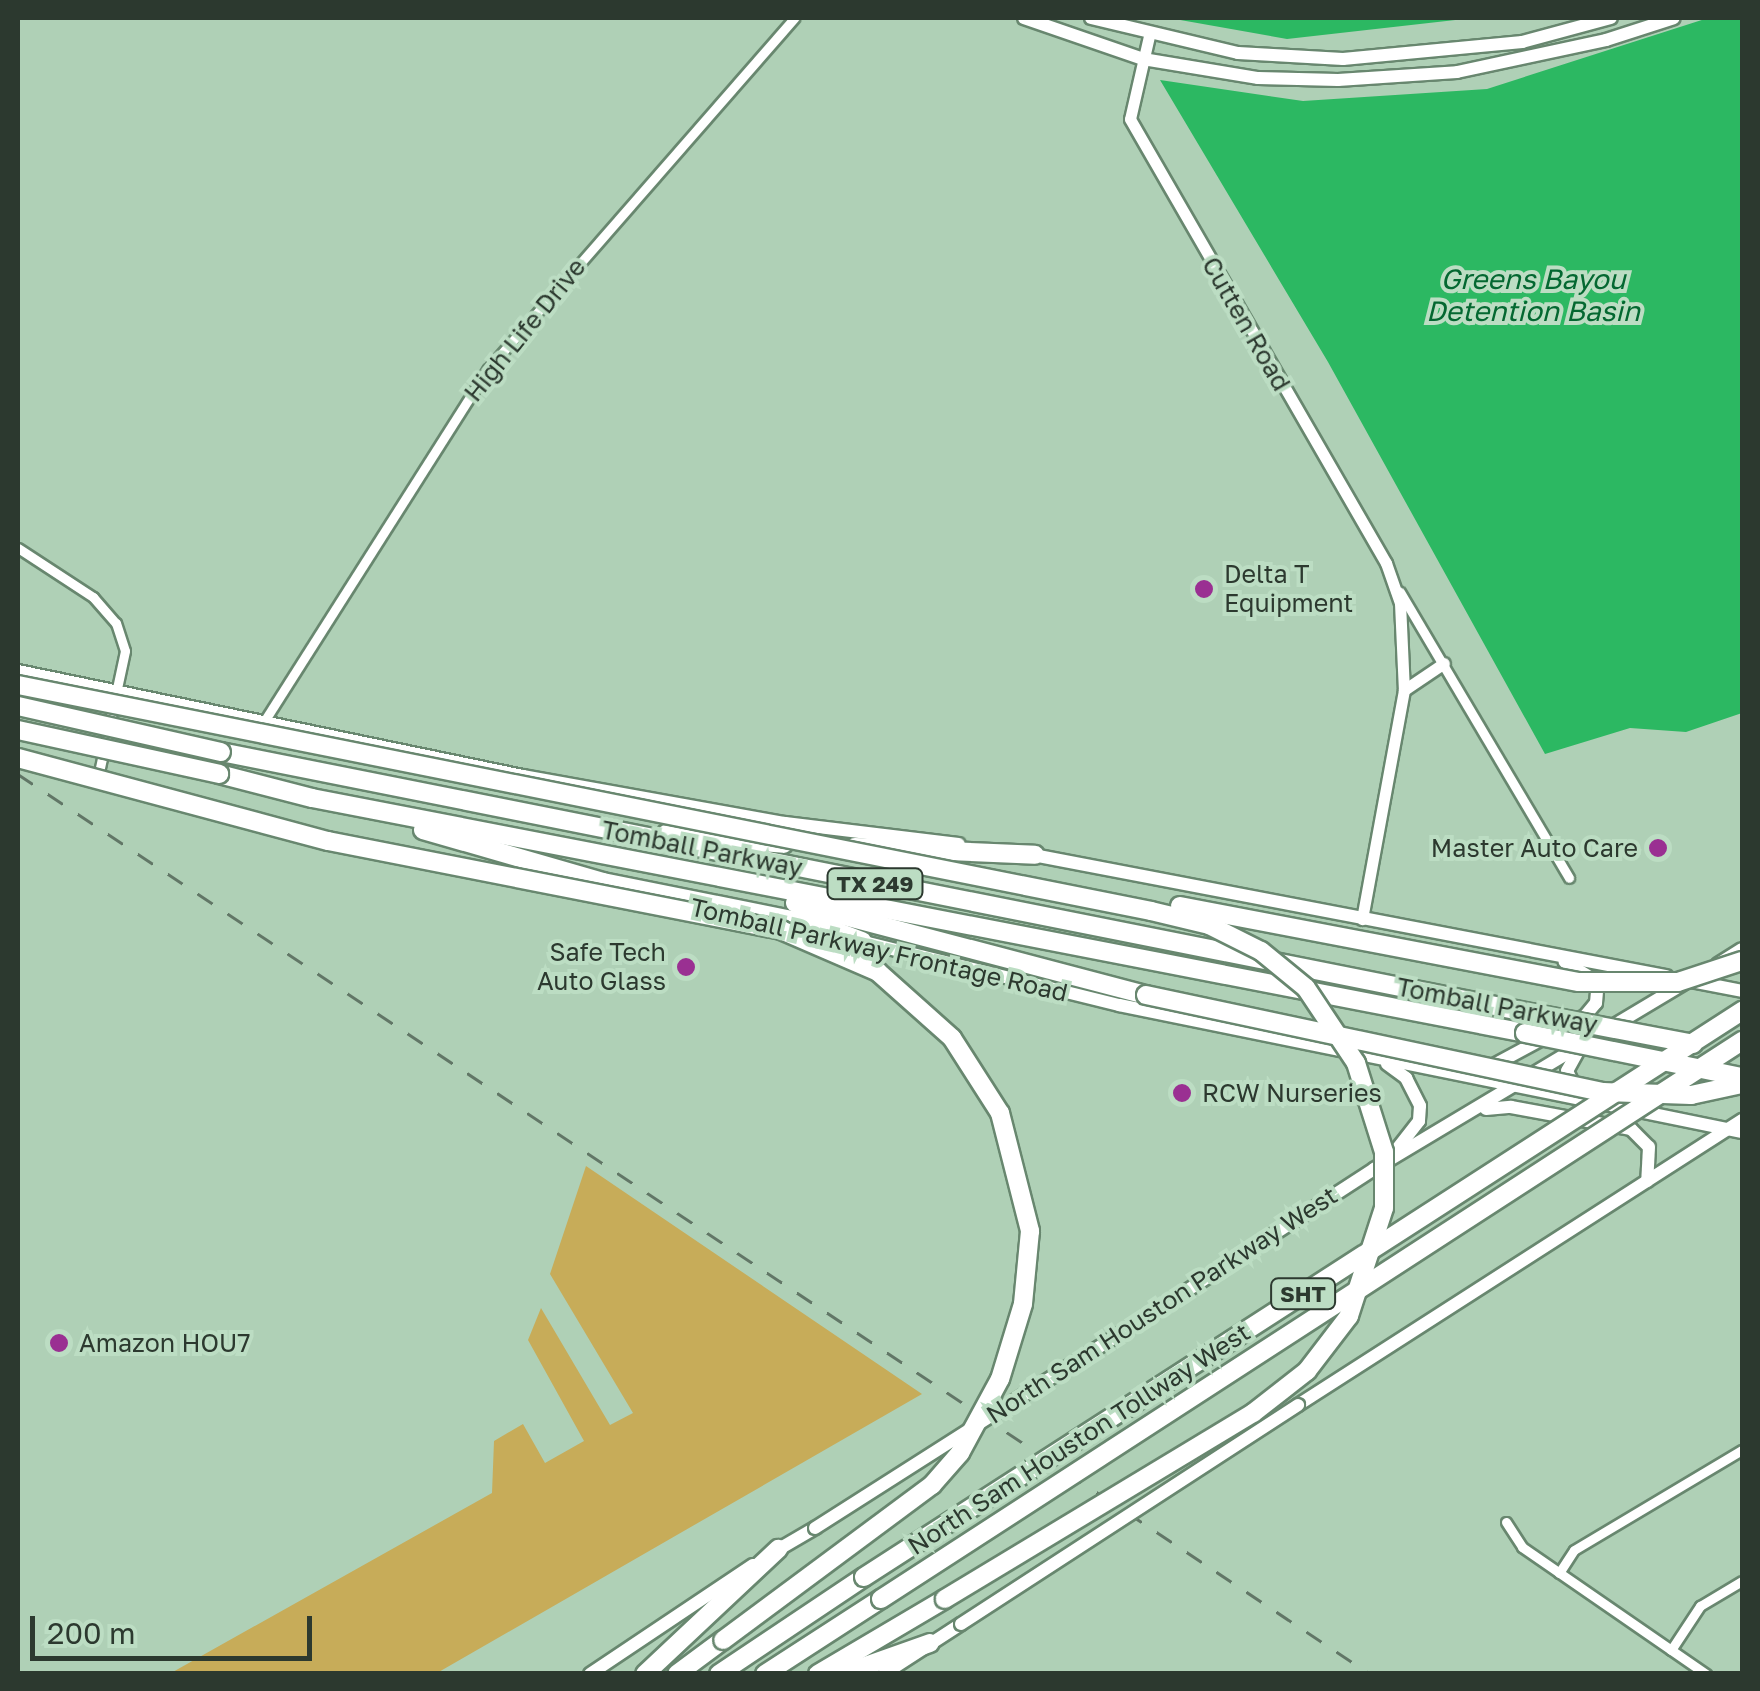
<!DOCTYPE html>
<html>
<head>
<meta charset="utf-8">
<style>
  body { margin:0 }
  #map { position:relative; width:1760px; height:1691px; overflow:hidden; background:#afd0b6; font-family:"Golos Text",sans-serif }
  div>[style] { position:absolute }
  .green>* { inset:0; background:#c7ac59 }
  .water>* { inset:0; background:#2cb862 }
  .roads { filter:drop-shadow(2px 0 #68876f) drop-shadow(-2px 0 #68876f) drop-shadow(0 2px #68876f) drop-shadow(0 -2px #68876f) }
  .minor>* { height:9px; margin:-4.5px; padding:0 4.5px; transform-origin:4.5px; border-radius:4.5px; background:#fff }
  .tertiary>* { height:11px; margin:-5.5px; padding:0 5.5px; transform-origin:5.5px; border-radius:5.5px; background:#fff }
  .secondary>* { height:12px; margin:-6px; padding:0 6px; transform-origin:6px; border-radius:6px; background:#fff }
  .motorway>* { height:18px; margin:-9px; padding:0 9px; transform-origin:9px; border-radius:9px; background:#fff }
  .rail>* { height:2.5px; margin-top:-1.25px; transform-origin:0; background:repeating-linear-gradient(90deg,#617666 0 18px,transparent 0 36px) }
  .bridges { filter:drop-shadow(2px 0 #68876f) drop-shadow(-2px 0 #68876f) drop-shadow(0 2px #68876f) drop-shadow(0 -2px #68876f) }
  .secondary-bridge>* { height:12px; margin:-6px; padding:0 6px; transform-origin:6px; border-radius:6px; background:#fff }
  .motorway-bridge>* { height:18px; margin:-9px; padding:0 9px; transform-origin:9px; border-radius:9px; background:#fff }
  .dots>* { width:28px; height:28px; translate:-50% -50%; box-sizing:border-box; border:5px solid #bcddc3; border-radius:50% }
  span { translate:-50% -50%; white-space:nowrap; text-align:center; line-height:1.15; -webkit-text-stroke:8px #bcddc3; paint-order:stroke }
  .shield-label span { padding:2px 8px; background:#bcddc3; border:2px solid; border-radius:8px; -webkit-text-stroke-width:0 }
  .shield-label { font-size:22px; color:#2c392f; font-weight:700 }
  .street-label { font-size:25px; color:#2c392f }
  .poi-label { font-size:25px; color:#2c392f }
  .left { translate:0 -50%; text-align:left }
  .right { translate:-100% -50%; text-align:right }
  .water-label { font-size:28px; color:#046831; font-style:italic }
  .frame { position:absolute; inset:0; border:20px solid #2c392f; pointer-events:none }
  .scale { position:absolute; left:30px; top:1616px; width:282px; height:45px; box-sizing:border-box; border:5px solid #2c392f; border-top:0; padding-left:12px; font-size:30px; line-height:35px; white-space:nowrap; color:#2c392f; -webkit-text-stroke:8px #bcddc3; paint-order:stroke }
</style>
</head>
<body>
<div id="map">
  <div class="green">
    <i style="clip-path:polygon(586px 1166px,922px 1394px,437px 1673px,171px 1673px,492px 1493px,494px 1441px,523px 1424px,545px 1463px,584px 1441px,528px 1340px,541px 1308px,610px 1425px,633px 1413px,550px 1274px)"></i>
  </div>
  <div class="water">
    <i style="clip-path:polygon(1169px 18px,1473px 18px,1287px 39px)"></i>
    <i style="clip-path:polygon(1708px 18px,1742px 18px,1742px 713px,1686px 732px,1630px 728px,1545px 754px,1328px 362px,1160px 80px,1303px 101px,1487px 89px)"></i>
  </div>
  <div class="roads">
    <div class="minor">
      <i style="left:18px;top:548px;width:90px;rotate:33.2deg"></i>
      <i style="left:93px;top:597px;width:35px;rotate:49deg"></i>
      <i style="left:116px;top:623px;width:29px;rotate:72deg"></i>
      <i style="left:125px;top:651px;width:124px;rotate:102.1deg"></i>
      <i style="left:1400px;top:592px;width:332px;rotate:59.4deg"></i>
      <i style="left:263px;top:723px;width:419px;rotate:-57.6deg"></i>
      <i style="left:488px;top:369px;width:466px;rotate:-48.9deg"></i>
      <i style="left:1506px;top:1522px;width:30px;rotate:57deg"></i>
      <i style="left:1522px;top:1547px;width:224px;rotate:34.6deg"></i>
      <i style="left:1559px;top:1573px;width:27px;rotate:-57deg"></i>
      <i style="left:1574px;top:1550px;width:196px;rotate:-30.8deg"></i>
      <i style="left:1671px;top:1650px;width:53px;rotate:-56.6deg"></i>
      <i style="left:1700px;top:1606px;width:49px;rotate:-30.8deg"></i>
    </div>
    <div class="tertiary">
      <i style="left:1149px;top:36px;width:85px;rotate:102.9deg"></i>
      <i style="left:1130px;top:119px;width:513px;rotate:60.03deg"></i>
      <i style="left:1386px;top:563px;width:42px;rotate:70.7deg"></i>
      <i style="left:1400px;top:603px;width:87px;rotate:87.4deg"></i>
      <i style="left:1404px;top:690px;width:233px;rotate:100.4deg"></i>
      <i style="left:1404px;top:690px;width:48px;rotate:-34deg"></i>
    </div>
    <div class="secondary">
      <i style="left:1024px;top:18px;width:126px;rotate:19deg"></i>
      <i style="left:1143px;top:59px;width:117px;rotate:9.4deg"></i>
      <i style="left:1258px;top:78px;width:80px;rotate:1.4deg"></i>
      <i style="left:1338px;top:80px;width:119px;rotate:-3.8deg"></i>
      <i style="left:1457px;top:72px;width:152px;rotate:-12.1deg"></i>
      <i style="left:1606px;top:40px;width:71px;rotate:-17.9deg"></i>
      <i style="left:1091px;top:18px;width:151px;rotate:13.4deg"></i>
      <i style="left:1238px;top:53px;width:105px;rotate:3.3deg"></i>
      <i style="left:1343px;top:59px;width:180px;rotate:-5.4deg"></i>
      <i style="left:1522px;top:42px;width:92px;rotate:-15.1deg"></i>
      <i style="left:18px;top:671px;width:516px;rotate:11.75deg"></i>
      <i style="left:523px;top:776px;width:266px;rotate:10.2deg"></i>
      <i style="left:785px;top:823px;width:175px;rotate:6.9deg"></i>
      <i style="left:1028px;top:854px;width:650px;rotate:10.83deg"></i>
      <i style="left:856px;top:940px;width:271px;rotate:13.9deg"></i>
      <i style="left:1119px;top:1005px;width:636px;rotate:11.52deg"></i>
      <i style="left:1718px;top:964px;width:28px;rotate:-32deg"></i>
      <i style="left:1686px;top:980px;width:57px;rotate:11.1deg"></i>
      <i style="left:1387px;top:1064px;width:24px;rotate:36deg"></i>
      <i style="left:1406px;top:1078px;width:31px;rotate:63deg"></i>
      <i style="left:1420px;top:1106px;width:15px;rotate:94deg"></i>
      <i style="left:1419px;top:1121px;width:34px;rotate:128deg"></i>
      <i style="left:1492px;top:1066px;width:106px;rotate:-28.3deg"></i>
      <i style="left:1585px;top:1016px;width:17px;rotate:-50deg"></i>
      <i style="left:1596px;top:1003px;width:21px;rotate:-85deg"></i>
      <i style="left:1598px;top:982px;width:39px;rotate:-149deg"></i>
      <i style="left:1576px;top:1090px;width:21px;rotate:-115deg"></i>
      <i style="left:1567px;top:1071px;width:23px;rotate:-61deg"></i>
      <i style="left:1486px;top:1109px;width:25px;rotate:-5deg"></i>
      <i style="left:1511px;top:1107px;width:122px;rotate:10.4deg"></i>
      <i style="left:1631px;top:1129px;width:25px;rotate:45deg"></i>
      <i style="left:1649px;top:1147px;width:34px;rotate:93deg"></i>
      <i style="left:1154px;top:1312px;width:262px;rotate:-33deg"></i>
      <i style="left:1374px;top:1169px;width:360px;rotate:-30.9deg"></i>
      <i style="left:1298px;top:1405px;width:528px;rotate:-32.7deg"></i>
      <i style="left:774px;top:1552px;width:48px;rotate:-30.3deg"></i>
      <i style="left:590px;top:1674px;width:196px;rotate:-33.8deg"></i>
      <i style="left:884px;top:1674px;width:92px;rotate:-33deg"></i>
    </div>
    <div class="motorway">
      <i style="left:221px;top:752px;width:1336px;rotate:11.27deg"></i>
      <i style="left:219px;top:774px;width:96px;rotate:14.5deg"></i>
      <i style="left:312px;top:798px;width:1236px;rotate:10.96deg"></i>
      <i style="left:423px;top:830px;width:187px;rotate:16.1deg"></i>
      <i style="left:603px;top:882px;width:223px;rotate:11.4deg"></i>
      <i style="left:822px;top:926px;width:43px;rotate:20.6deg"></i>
      <i style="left:666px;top:834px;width:118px;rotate:4.8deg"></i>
      <i style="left:855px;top:847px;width:180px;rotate:2.5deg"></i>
      <i style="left:795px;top:903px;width:363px;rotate:14.7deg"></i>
      <i style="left:645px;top:1674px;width:183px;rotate:-43.2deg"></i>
      <i style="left:677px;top:1674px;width:57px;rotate:-36.5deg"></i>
      <i style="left:719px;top:1674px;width:174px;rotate:-33.8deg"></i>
      <i style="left:765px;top:1674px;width:138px;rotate:-32.9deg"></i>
      <i style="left:818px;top:1674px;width:147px;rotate:-30.6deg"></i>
      <i style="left:843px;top:1674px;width:92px;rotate:-19.6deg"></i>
    </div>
  </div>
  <div class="rail">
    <i style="left:18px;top:774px;width:1624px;rotate:33.65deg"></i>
  </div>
  <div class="bridges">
    <div class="secondary-bridge">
      <i style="left:815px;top:1528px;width:402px;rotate:-32.5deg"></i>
      <i style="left:961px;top:1624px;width:402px;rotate:-33deg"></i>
    </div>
    <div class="motorway-bridge">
      <i style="left:18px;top:685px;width:1155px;rotate:11.28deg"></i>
      <i style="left:1151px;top:911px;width:60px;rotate:13.6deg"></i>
      <i style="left:1209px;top:925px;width:58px;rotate:26.6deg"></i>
      <i style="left:1261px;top:951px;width:58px;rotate:39.4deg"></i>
      <i style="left:1306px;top:988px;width:90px;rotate:56.3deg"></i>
      <i style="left:1356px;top:1063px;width:93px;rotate:72.5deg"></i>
      <i style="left:1384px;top:1152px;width:56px;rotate:90deg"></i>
      <i style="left:1384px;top:1208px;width:114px;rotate:108deg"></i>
      <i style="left:1349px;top:1316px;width:69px;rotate:127.4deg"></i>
      <i style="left:1307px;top:1371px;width:68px;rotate:142.1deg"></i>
      <i style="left:1253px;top:1413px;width:360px;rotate:148.9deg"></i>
      <i style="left:18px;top:706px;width:208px;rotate:12.8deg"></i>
      <i style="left:18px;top:730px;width:206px;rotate:12.3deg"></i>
      <i style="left:18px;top:758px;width:321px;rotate:15deg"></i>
      <i style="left:328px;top:841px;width:462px;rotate:11.1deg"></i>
      <i style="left:781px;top:930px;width:106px;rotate:23.4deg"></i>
      <i style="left:878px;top:972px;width:99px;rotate:41.7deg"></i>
      <i style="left:952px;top:1038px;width:89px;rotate:57.4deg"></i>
      <i style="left:1000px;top:1113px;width:122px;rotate:75.7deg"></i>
      <i style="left:1030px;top:1231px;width:73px;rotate:95.5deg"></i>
      <i style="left:1023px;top:1304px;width:78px;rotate:107deg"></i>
      <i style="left:1000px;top:1379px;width:84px;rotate:118.4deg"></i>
      <i style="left:960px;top:1453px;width:43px;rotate:131.2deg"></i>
      <i style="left:932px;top:1485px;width:260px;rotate:143.4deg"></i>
      <i style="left:1180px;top:906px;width:406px;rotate:10.8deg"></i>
      <i style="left:1579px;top:982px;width:99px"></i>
      <i style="left:1678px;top:982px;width:67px;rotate:-18.2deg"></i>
      <i style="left:1146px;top:995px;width:467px;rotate:12deg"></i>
      <i style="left:1603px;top:1092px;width:88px;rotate:2deg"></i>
      <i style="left:1691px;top:1095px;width:52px;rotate:-12.2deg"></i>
      <i style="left:1531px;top:1013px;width:165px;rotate:10.8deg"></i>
      <i style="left:1525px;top:1033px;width:221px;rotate:11.5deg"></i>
      <i style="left:864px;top:1577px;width:1045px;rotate:-32.81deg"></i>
      <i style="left:881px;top:1599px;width:1026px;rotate:-32.95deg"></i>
    </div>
  </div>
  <div class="dots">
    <i style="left:1204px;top:589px;background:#9a3092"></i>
    <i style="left:1658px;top:848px;background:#9a3092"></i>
    <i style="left:686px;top:967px;background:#9a3092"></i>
    <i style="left:1182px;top:1093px;background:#9a3092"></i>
    <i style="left:59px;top:1343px;background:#9a3092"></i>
  </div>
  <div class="shield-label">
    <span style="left:875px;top:884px">TX 249</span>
    <span style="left:1303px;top:1294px">SHT</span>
  </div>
  <div class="street-label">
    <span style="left:1246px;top:324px;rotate:60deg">Cutten Road</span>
    <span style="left:525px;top:330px;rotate:-51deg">High Life Drive</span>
    <span style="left:702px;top:849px;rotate:11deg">Tomball Parkway</span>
    <span style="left:879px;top:950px;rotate:13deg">Tomball Parkway Frontage Road</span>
    <span style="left:1497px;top:1006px;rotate:11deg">Tomball Parkway</span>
    <span style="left:1162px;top:1305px;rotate:-33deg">North Sam Houston Parkway West</span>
    <span style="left:1079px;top:1439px;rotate:-33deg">North Sam Houston Tollway West</span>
  </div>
  <div class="poi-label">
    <span class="left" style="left:1224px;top:589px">Delta T<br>Equipment</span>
    <span class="right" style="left:1638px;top:848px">Master Auto Care</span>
    <span class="right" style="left:666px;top:967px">Safe Tech<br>Auto Glass</span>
    <span class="left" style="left:1202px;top:1093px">RCW Nurseries</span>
    <span class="left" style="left:79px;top:1343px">Amazon HOU7</span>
  </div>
  <div class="water-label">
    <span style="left:1533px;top:295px">Greens Bayou<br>Detention Basin</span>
  </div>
  <div class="frame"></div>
  <div class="scale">200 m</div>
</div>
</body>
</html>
